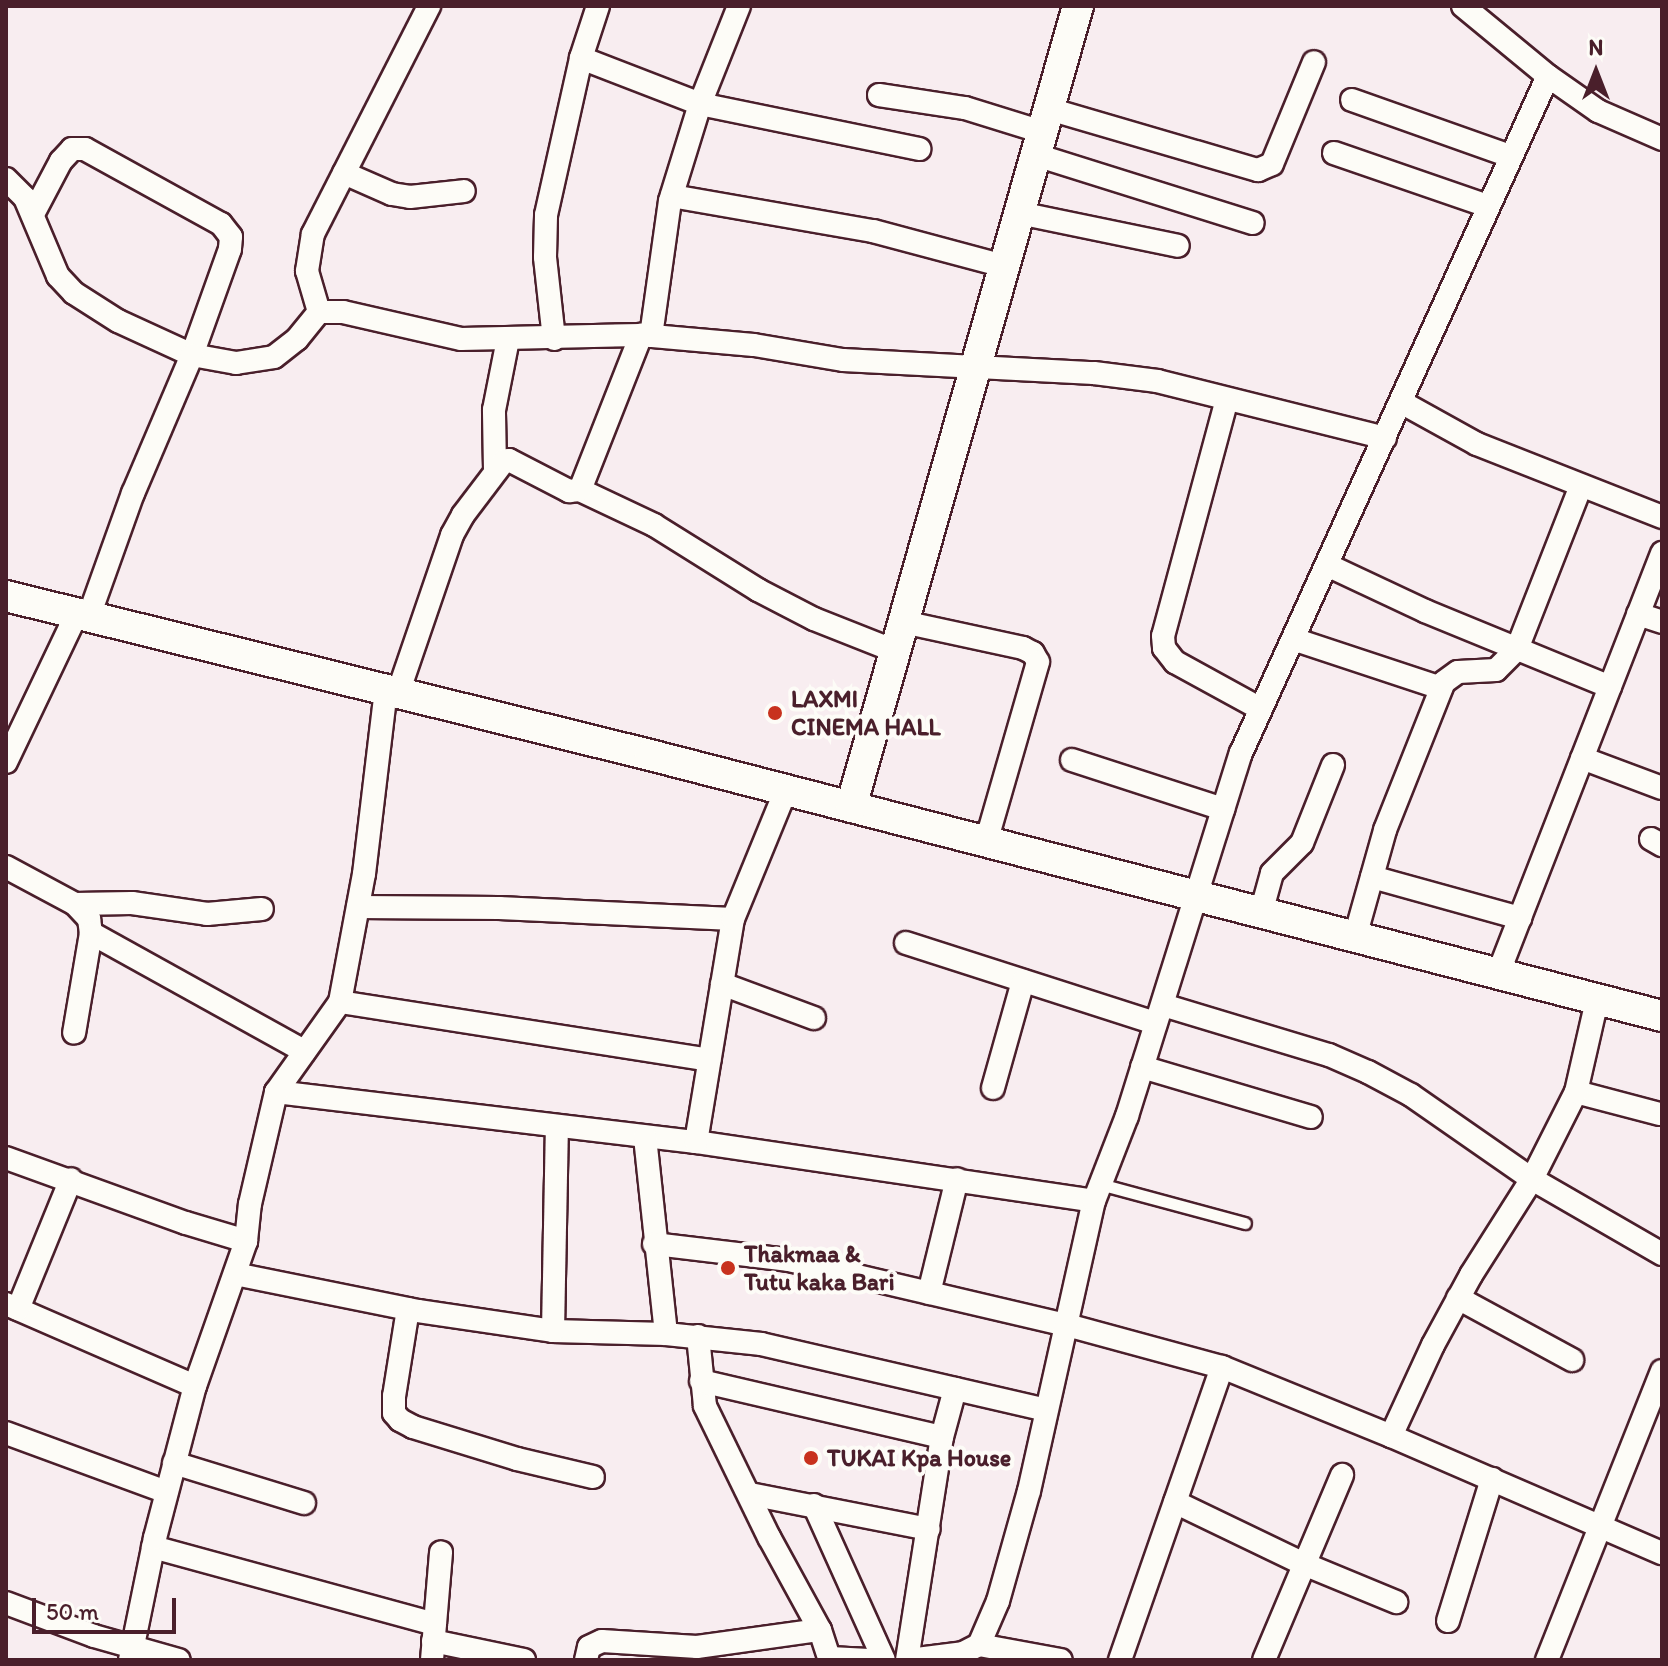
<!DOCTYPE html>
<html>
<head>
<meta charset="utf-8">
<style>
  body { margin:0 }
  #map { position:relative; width:1668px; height:1666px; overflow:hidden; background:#f8edf0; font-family:Itim,sans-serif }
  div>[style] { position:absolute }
  .roads { filter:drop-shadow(2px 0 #4a1f2b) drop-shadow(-2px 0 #4a1f2b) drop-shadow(0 2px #4a1f2b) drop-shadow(0 -2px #4a1f2b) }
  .lane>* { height:11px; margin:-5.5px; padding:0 5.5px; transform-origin:5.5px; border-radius:5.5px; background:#fdfcf7 }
  .street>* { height:22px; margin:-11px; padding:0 11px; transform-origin:11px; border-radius:11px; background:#fdfcf7 }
  .secondary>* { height:30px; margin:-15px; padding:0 15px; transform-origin:15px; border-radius:15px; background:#fdfcf7 }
  .dots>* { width:22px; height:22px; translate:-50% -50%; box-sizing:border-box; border:4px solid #fdfcf7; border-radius:50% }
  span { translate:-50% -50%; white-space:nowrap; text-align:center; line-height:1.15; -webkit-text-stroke:8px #fdfcf7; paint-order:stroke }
  .poi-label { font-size:24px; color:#4a1f2b; font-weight:700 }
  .left { translate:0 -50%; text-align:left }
  .frame { position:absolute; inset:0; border:8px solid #4a1f2b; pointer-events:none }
  .north { position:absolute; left:1556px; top:32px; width:80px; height:80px; -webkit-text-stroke:6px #fdfcf7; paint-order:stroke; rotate:0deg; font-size:22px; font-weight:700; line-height:32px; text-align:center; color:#4a1f2b }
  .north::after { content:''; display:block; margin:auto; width:28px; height:36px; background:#4a1f2b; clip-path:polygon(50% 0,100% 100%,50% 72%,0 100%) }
  .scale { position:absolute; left:32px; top:1598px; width:144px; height:36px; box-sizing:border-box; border:4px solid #4a1f2b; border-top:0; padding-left:10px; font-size:24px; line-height:28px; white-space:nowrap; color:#4a1f2b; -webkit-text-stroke:6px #fdfcf7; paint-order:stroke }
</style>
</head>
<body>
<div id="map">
  <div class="roads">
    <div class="lane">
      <i style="left:1100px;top:1184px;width:150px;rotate:15.1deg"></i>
    </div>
    <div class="street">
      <i style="left:1463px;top:6px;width:110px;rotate:39.5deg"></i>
      <i style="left:1548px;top:76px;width:61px;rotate:35deg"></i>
      <i style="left:1598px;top:111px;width:70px;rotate:23.6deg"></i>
      <i style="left:581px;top:58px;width:128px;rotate:21.1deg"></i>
      <i style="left:700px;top:104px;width:224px;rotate:11.6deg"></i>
      <i style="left:879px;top:95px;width:87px;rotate:8.6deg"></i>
      <i style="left:965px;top:108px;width:81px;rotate:17.3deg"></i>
      <i style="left:1352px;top:100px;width:168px;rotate:19.5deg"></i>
      <i style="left:1049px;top:109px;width:218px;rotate:16.3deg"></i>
      <i style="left:1258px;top:170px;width:15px;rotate:-23deg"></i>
      <i style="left:1272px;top:164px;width:110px;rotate:-67.6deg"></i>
      <i style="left:1334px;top:153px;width:163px;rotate:19deg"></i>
      <i style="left:1036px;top:155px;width:227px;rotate:17.4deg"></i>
      <i style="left:344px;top:173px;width:52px;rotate:23.6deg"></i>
      <i style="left:392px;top:194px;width:18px;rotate:9deg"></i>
      <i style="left:410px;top:197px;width:54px;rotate:-6.3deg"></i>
      <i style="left:6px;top:179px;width:27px;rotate:45deg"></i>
      <i style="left:25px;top:198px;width:85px;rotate:67.1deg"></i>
      <i style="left:58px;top:276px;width:23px;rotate:47deg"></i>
      <i style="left:74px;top:293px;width:52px;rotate:32.5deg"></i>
      <i style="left:118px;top:321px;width:81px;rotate:24.7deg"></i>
      <i style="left:192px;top:355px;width:45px;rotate:10.3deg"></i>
      <i style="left:236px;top:363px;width:38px;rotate:-9deg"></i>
      <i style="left:274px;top:357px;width:29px;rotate:-38deg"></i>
      <i style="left:297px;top:339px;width:35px;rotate:-51deg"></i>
      <i style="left:319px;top:312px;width:24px"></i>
      <i style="left:343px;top:312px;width:121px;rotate:12.9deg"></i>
      <i style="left:461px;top:339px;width:180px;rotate:-1.3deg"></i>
      <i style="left:641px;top:335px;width:113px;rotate:5.1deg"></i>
      <i style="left:754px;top:345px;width:90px;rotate:9.6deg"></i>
      <i style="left:843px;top:360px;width:251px;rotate:3deg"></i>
      <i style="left:1094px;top:373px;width:64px;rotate:7.2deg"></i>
      <i style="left:1157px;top:381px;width:235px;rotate:14deg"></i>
      <i style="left:672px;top:196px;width:204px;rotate:9.9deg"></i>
      <i style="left:873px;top:231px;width:136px;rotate:15deg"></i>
      <i style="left:1019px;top:213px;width:162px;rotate:11.7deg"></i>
      <i style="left:33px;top:214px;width:60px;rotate:-62.2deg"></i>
      <i style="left:61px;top:161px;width:16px;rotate:-47deg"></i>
      <i style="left:72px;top:149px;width:13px"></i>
      <i style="left:85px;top:149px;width:155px;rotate:28.9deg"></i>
      <i style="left:221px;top:224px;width:16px;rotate:52deg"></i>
      <i style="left:231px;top:237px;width:12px;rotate:95deg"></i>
      <i style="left:230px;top:249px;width:113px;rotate:109.7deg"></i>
      <i style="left:192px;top:355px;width:150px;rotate:113.1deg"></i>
      <i style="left:133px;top:493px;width:131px;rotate:109.7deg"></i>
      <i style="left:319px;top:312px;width:43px;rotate:-106.3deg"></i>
      <i style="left:307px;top:271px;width:37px;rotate:-81deg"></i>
      <i style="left:313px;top:234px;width:256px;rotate:-63deg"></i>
      <i style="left:651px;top:336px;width:136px;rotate:-82deg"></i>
      <i style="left:670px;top:201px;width:102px;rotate:-72.8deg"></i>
      <i style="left:700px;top:104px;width:105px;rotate:-68.3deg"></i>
      <i style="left:554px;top:339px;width:82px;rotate:-96.3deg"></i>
      <i style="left:545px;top:257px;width:42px;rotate:-88.6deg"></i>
      <i style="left:546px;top:215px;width:161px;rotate:-77.4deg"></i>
      <i style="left:581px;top:58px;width:55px;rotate:-71.9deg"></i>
      <i style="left:1227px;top:399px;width:245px;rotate:105.1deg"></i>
      <i style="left:1163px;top:636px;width:12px;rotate:85deg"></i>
      <i style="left:1164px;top:648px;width:18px;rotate:52deg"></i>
      <i style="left:1175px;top:662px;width:98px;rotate:28.7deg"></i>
      <i style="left:1401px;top:402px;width:87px;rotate:28.9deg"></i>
      <i style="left:1477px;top:444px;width:199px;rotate:21.5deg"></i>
      <i style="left:495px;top:470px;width:60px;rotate:-91deg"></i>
      <i style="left:494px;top:410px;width:72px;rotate:-78.8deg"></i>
      <i style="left:580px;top:490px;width:82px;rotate:25.3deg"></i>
      <i style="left:654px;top:525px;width:123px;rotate:32deg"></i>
      <i style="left:758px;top:590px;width:63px;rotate:27.4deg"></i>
      <i style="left:814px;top:619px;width:87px;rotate:21.6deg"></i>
      <i style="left:1327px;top:565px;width:108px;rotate:25.1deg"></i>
      <i style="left:1425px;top:611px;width:200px;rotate:22.3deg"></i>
      <i style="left:1638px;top:614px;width:25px;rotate:18deg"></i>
      <i style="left:903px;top:622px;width:123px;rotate:12.2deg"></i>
      <i style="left:1023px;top:648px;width:11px;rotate:27deg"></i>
      <i style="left:1033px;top:653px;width:10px;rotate:61deg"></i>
      <i style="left:1038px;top:662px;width:187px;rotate:106.1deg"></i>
      <i style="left:1293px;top:639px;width:156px;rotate:18.3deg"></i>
      <i style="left:398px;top:693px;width:167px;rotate:-71.1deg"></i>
      <i style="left:452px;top:535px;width:23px;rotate:-61deg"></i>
      <i style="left:463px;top:515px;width:68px;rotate:-52.8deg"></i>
      <i style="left:504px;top:461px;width:5px;rotate:-11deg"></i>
      <i style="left:509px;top:460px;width:68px;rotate:27.3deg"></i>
      <i style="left:569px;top:491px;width:11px;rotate:-5deg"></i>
      <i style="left:580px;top:490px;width:167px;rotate:-68.5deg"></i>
      <i style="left:1582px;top:758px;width:85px;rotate:20.6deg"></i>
      <i style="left:1072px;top:760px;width:159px;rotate:18deg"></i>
      <i style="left:6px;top:762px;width:165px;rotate:-64.5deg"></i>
      <i style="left:1651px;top:839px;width:13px;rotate:29deg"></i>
      <i style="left:6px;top:867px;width:78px;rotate:28.2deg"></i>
      <i style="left:75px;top:904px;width:21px;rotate:47deg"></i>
      <i style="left:89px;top:919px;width:14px;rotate:82deg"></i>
      <i style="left:91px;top:933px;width:101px;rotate:99.6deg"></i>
      <i style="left:1372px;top:877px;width:154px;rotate:15.5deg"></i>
      <i style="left:75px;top:904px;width:57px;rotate:-1deg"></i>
      <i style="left:132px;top:903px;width:76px;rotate:8.3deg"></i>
      <i style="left:207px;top:914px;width:55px;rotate:-5.2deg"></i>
      <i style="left:358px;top:907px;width:141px;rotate:0.4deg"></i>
      <i style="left:499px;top:908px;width:234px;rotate:2.7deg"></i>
      <i style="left:1261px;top:913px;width:41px;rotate:-74.6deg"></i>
      <i style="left:1272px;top:873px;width:42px;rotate:-45deg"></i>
      <i style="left:1302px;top:843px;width:84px;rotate:-68.3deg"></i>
      <i style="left:91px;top:933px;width:244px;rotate:29deg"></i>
      <i style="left:1355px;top:937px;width:111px;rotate:-74.3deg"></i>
      <i style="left:1385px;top:830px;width:159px;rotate:-68.3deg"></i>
      <i style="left:1444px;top:682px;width:17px;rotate:-36deg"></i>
      <i style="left:1458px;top:672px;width:38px;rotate:-3deg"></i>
      <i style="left:1496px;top:670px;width:30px;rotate:-45deg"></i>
      <i style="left:1517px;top:649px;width:175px;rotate:-68.6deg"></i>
      <i style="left:906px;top:943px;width:262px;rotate:17.8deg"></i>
      <i style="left:1498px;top:974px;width:452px;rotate:-68.7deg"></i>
      <i style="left:722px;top:984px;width:98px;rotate:20.3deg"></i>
      <i style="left:340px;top:1002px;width:374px;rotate:8.9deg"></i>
      <i style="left:1163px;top:1005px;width:173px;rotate:16.8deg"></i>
      <i style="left:1329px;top:1055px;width:43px;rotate:23.6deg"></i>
      <i style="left:1368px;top:1072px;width:49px;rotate:28.1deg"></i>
      <i style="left:1411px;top:1095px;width:147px;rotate:34.8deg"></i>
      <i style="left:1532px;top:1179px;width:150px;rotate:30deg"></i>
      <i style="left:1142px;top:1067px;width:176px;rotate:16.5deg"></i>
      <i style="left:993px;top:1088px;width:111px;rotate:-74.3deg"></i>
      <i style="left:276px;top:1092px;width:423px;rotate:6.8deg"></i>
      <i style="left:696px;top:1142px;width:402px;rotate:8.4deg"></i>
      <i style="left:1576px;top:1092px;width:87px;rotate:14.7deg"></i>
      <i style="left:645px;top:1137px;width:198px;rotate:83.9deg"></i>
      <i style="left:696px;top:1142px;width:226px;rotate:-80.6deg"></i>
      <i style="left:733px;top:919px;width:139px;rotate:-67.7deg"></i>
      <i style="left:6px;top:1158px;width:191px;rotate:19.9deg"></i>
      <i style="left:186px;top:1223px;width:63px;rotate:16.7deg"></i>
      <i style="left:654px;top:1244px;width:136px;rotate:6.8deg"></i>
      <i style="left:789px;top:1260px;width:285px;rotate:13.2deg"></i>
      <i style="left:1067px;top:1325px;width:161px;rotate:15.2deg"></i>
      <i style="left:1222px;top:1367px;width:183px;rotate:22.2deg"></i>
      <i style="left:1391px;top:1436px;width:295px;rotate:23.4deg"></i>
      <i style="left:235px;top:1274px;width:187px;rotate:11.4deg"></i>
      <i style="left:418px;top:1311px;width:136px;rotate:8.4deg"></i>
      <i style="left:553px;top:1331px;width:113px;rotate:1.5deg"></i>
      <i style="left:666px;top:1334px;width:96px;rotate:6deg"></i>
      <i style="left:761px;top:1344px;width:293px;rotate:13deg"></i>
      <i style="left:929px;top:1293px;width:117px;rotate:-76.2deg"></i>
      <i style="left:1458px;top:1298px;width:130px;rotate:28.5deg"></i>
      <i style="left:6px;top:1304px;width:206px;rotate:23.5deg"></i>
      <i style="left:18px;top:1309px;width:140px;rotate:-67.8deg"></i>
      <i style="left:408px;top:1309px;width:88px;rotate:99.1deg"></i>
      <i style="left:394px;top:1396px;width:17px;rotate:90deg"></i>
      <i style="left:394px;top:1413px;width:9px;rotate:49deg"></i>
      <i style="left:400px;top:1420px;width:15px;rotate:28deg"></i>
      <i style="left:413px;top:1427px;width:109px;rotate:17.1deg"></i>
      <i style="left:517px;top:1459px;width:78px;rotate:13.3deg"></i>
      <i style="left:553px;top:1331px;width:205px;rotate:-88.9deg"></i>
      <i style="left:698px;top:1336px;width:70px;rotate:84.3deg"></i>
      <i style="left:705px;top:1406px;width:146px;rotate:64deg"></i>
      <i style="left:769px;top:1537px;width:106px;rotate:61.3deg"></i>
      <i style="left:820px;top:1630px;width:32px;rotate:72deg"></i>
      <i style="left:701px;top:1381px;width:247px;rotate:13.1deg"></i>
      <i style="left:6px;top:1433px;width:171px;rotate:20.2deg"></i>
      <i style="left:1391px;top:1436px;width:100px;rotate:-65.2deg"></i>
      <i style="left:1433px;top:1345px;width:80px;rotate:-61.5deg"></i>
      <i style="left:1471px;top:1275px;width:114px;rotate:-57.6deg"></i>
      <i style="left:1532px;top:1179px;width:97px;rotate:-63.2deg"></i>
      <i style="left:1576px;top:1092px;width:94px;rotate:-77.1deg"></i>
      <i style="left:174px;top:1463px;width:136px;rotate:17.1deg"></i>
      <i style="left:750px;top:1494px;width:182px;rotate:11.1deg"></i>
      <i style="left:1175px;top:1502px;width:143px;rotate:25.7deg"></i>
      <i style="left:1304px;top:1564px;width:100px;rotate:22.4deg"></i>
      <i style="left:814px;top:1505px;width:170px;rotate:65.7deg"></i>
      <i style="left:153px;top:1547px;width:292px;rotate:15.3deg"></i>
      <i style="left:6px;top:1603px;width:94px;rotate:20.6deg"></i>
      <i style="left:94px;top:1636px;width:88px;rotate:15.8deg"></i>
      <i style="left:1448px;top:1621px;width:149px;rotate:-72.8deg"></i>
      <i style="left:433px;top:1641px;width:93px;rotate:11.8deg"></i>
      <i style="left:979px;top:1645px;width:83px;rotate:10.4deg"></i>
      <i style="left:830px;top:1658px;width:39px;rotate:3deg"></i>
      <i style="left:130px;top:1660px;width:125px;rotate:-78.4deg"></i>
      <i style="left:155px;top:1538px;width:157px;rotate:-75.3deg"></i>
      <i style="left:195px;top:1386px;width:154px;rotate:-70.6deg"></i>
      <i style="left:246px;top:1241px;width:37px;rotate:-84deg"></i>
      <i style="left:250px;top:1204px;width:115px;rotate:-76.9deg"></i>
      <i style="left:276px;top:1092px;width:110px;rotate:-54.6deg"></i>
      <i style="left:340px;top:1002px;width:130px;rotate:-79.4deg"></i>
      <i style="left:364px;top:874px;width:185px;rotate:-83.2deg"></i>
      <i style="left:432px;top:1660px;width:108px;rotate:-85.2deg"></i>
      <i style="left:586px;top:1660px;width:13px;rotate:-77deg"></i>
      <i style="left:589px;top:1647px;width:14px;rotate:-25deg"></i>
      <i style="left:602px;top:1641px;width:95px;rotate:3.6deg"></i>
      <i style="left:697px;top:1647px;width:124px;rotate:-7.9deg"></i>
      <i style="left:907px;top:1660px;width:226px;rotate:-81.1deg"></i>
      <i style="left:942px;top:1437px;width:50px;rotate:-74.8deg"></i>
      <i style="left:909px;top:1660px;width:54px;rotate:-7.4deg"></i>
      <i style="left:963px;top:1653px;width:18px;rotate:-27deg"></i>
      <i style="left:979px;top:1645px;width:48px;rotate:-66.6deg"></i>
      <i style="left:998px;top:1601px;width:114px;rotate:-74.3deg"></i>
      <i style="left:1029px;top:1491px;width:297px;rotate:-77.4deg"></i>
      <i style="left:1094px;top:1201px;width:91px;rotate:-68.8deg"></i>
      <i style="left:1127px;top:1116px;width:380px;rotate:-72.6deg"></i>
      <i style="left:1241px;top:753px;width:743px;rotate:-65.61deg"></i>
      <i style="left:1120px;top:1660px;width:310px;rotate:-70.8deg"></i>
      <i style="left:1264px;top:1660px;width:201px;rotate:-67.1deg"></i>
      <i style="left:1547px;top:1660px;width:311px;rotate:-68.3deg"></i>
    </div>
    <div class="secondary">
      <i style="left:6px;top:596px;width:663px;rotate:13.87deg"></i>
      <i style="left:650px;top:755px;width:1045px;rotate:14.46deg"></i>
      <i style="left:851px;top:807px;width:833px;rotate:-74.18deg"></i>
    </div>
  </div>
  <div class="dots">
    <i style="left:775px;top:713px;background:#c8321e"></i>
    <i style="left:728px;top:1268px;background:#c8321e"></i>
    <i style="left:811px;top:1458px;background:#c8321e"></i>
  </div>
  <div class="poi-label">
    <span class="left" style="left:791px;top:713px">LAXMI<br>CINEMA HALL</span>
    <span class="left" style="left:744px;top:1268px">Thakmaa &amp;<br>Tutu kaka Bari</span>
    <span class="left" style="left:827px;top:1458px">TUKAI Kpa House</span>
  </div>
  <div class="frame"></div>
  <div class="north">N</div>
  <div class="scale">50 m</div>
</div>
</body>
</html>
